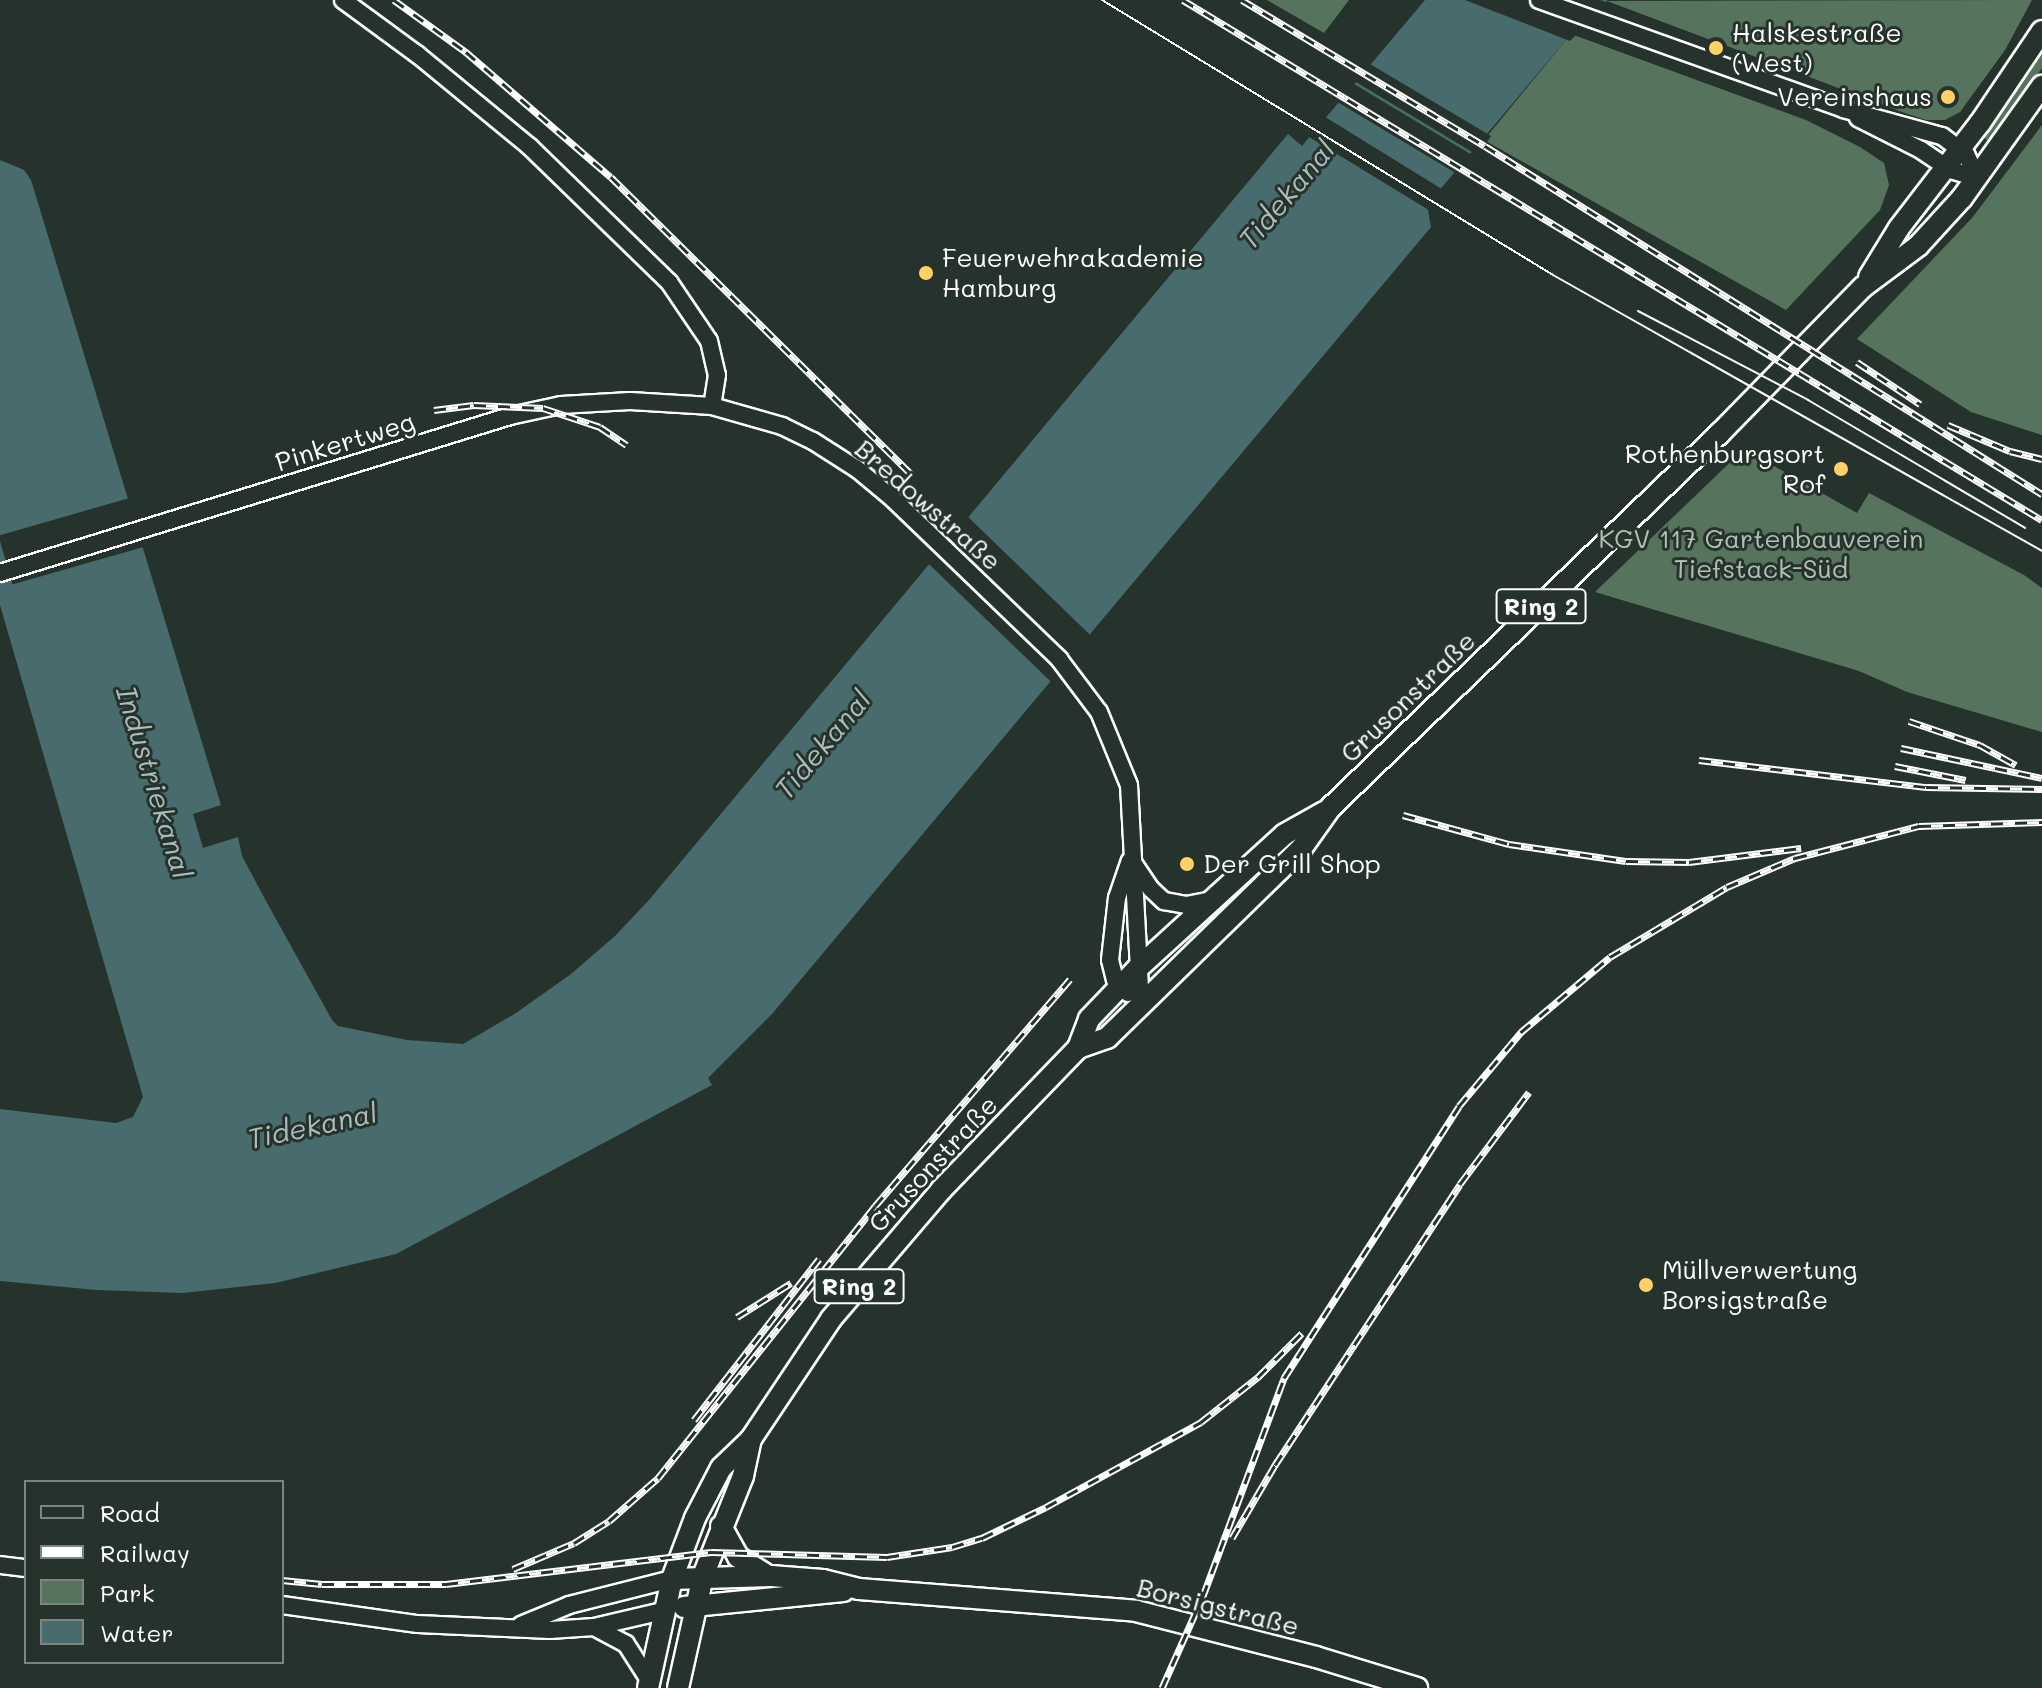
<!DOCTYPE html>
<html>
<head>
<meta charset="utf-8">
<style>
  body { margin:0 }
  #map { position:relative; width:2042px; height:1688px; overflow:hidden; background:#26332d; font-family:Mali,sans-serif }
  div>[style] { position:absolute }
  .green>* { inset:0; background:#56745d }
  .water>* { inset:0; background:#486c6d }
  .pier>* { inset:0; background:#26332d; transform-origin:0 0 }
  .roads { filter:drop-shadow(2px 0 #fff) drop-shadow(-2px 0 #fff) drop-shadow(0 2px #fff) drop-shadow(0 -2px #fff) }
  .minor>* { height:16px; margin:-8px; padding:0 8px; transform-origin:8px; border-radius:8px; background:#26332d }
  .major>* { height:20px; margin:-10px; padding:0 10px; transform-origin:10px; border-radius:10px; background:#26332d }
  .tram>* { height:2px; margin:-1px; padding:0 1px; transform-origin:1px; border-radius:1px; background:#fff }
  .rail>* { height:7px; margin-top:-3.5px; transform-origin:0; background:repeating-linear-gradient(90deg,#26332d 0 12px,#fff 0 24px); box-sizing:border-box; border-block:2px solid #fff }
  .dots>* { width:22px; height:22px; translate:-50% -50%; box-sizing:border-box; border:4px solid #26332d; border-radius:50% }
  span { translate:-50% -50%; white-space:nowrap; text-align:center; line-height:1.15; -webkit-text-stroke:6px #26332d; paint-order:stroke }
  .shield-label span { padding:2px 6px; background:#26332d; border:2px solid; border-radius:6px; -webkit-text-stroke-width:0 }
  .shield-label { font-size:24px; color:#fff; font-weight:700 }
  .poi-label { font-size:26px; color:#fff }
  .left { translate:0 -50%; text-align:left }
  .right { translate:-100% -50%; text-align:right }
  .street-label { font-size:26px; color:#fff }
  .park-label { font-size:26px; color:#b3c0b6 }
  .water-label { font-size:28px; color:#adbdbd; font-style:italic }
  .legend { position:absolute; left:24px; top:1480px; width:260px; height:184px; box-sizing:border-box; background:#26332d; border:2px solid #7d8581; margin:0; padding:10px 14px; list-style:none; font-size:24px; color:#fff }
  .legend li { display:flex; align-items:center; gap:16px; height:40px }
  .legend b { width:40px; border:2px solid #7d8581 }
</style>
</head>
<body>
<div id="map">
  <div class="green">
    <i style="clip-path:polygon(1267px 0,1349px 0,1324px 33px)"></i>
    <i style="clip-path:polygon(2032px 0,2005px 50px,1960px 112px,1945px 120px,1926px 120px,1902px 112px,1607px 1px)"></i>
    <i style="clip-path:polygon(1571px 34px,1806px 120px,1860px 147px,1884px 163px,1889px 185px,1880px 210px,1786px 310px,1484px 140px)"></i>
    <i style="clip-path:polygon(2042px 48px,2042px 68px,1991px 144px,1982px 136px)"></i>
    <i style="clip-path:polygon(2042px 125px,2042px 435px,1971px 412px,1857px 339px,1972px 218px)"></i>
    <i style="clip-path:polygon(1744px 449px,1857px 513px,1869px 493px,2024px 575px,2042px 588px,2042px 732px,1907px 692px,1859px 671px,1595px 592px)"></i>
    <i style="clip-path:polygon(1287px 846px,1289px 849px,1189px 947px,1181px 938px)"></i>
  </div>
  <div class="water">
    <i style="clip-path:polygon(1425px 0,1608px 0,1571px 34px,1427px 205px,1431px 227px,772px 1014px,708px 1078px,712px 1085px,396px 1254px,275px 1283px,183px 1293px,97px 1290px,0 1281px,0 1109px,116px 1123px,133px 1117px,143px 1097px,0 605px,0 160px,24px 170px,31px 180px,221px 805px,193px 814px,203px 848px,238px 837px,242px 856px,266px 901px,332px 1020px,338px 1026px,407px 1040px,463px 1044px,516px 1013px,571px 974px,615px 936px,649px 900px,1288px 134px,1302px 146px)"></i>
  </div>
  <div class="pier">
    <i style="clip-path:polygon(1465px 0,1600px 0,1609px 3px,1570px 41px)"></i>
    <i style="clip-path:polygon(1365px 61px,1491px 136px,1486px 144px,1477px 155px,1351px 79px)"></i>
    <i style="left:1349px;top:81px;width:147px;height:24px;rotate:31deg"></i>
    <i style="clip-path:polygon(1322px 115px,1445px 191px,1431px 207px,1432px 212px,1306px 135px)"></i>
    <i style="left:133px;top:497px;width:51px;height:140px;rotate:74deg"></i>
    <i style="left:965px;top:514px;width:178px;height:61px;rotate:44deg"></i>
  </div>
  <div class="roads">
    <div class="minor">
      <i style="left:343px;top:0;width:93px;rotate:36.3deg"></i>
      <i style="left:418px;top:55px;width:145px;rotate:39.4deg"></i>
      <i style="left:530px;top:147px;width:194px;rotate:44.2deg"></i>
      <i style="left:669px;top:282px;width:71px;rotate:55.9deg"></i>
      <i style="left:709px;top:341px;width:35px;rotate:77deg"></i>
      <i style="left:717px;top:375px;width:31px;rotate:99deg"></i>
      <i style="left:1539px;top:0;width:323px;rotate:19.7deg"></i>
      <i style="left:1843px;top:109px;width:103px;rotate:15.3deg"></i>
      <i style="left:1942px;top:136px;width:30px;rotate:37deg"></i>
      <i style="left:1966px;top:154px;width:26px;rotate:65deg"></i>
      <i style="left:1858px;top:118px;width:71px;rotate:26.9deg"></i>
      <i style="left:1921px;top:150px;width:36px;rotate:34deg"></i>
      <i style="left:1951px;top:170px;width:27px;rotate:17deg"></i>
      <i style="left:0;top:573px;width:534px;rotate:-17.11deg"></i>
      <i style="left:510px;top:416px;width:52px;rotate:-12.2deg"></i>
      <i style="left:561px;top:405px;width:69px;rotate:-3.3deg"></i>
      <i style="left:630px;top:401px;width:82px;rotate:3.5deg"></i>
      <i style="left:712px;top:406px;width:73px;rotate:15.9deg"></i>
      <i style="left:782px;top:426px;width:34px;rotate:26deg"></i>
      <i style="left:813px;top:441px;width:52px;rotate:32.5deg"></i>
      <i style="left:857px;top:469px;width:47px;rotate:39.8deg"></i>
      <i style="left:893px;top:499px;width:231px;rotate:43.9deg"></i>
      <i style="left:1059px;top:659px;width:66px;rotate:53deg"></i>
      <i style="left:1099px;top:712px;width:79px;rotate:67.7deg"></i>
      <i style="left:1129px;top:785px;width:221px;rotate:86.9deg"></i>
      <i style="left:1134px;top:864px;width:30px;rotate:56deg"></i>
      <i style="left:1151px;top:889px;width:18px;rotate:43deg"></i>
      <i style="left:1164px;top:901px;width:22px;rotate:10deg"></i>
      <i style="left:1186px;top:905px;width:25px;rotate:-11deg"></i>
      <i style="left:1128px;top:993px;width:18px;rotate:-135deg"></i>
      <i style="left:1115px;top:980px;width:21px;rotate:-104deg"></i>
      <i style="left:1110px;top:960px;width:62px;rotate:-83.6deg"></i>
      <i style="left:1117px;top:898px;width:39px;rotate:-71deg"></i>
      <i style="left:0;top:1565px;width:26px;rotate:7deg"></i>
      <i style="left:282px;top:1605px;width:137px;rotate:8deg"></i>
      <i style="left:418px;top:1624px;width:132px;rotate:2.6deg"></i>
      <i style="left:550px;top:1630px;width:44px;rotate:-3.9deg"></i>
      <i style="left:594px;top:1627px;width:71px;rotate:-13.1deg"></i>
      <i style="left:521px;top:1625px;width:52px;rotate:-22.6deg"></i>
      <i style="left:569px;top:1605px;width:106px;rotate:-14.2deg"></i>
      <i style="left:594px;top:1627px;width:36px;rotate:28deg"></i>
      <i style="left:626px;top:1644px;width:43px;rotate:57.4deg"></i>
    </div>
    <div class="major">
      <i style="left:1869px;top:277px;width:57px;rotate:-58.5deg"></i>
      <i style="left:1899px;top:228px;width:133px;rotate:-52.4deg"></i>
      <i style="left:1980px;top:123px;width:111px;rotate:-56deg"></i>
      <i style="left:1078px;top:1048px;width:31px;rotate:-19deg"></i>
      <i style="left:1107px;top:1038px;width:271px;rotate:-44.3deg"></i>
      <i style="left:1301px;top:849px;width:52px;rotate:-54.5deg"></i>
      <i style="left:1331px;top:807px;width:540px;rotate:-43.87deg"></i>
      <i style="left:1720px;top:433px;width:204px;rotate:-45.6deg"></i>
      <i style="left:1863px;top:287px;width:69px;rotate:-36.7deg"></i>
      <i style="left:1918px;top:246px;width:65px;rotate:-47.5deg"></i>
      <i style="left:1962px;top:198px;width:138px;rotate:-54.5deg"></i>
      <i style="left:721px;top:1526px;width:35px;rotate:61deg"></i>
      <i style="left:738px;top:1557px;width:31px;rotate:32deg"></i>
      <i style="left:672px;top:1579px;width:99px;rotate:-1.7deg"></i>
      <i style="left:771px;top:1576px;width:52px;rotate:4.4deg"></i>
      <i style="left:823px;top:1580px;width:37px;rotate:14deg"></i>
      <i style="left:859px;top:1589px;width:278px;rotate:4.5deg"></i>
      <i style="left:1136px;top:1611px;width:186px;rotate:14.3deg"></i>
      <i style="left:1316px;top:1657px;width:106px;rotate:17.1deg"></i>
      <i style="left:684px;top:1607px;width:160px;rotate:-5.7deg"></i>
      <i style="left:648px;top:1688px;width:112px;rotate:-77.6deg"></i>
      <i style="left:672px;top:1579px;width:65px;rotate:-69.3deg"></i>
      <i style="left:695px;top:1518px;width:56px;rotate:-62.5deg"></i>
      <i style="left:721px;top:1468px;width:42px;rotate:-44deg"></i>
      <i style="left:751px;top:1439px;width:144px;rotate:-56.3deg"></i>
      <i style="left:831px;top:1319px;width:170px;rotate:-49.5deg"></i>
      <i style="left:941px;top:1190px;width:197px;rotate:-46deg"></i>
      <i style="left:1078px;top:1048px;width:31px;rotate:-69deg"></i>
      <i style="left:1089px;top:1019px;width:69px;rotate:-46.2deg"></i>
      <i style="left:1137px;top:969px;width:200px;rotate:-42.4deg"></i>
      <i style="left:1285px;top:834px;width:45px;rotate:-29.4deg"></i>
      <i style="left:678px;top:1688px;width:115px;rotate:-77.4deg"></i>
      <i style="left:703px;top:1576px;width:108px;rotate:-68.2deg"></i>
      <i style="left:743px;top:1476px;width:38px;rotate:-78deg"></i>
    </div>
  </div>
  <div class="tram">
    <i style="left:1102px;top:0;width:528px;rotate:31.37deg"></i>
    <i style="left:1553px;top:275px;width:562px;rotate:29.44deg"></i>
    <i style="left:1638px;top:311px;width:192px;rotate:27.6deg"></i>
    <i style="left:1808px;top:400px;width:252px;rotate:30.5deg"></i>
  </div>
  <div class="rail">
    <i style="left:394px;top:0;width:89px;rotate:35.8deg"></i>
    <i style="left:466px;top:52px;width:191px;rotate:40.8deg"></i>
    <i style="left:611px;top:177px;width:422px;rotate:44.7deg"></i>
    <i style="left:1183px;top:0;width:1004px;rotate:31.19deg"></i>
    <i style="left:1242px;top:0;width:283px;rotate:31deg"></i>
    <i style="left:1485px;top:146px;width:657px;rotate:32deg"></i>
    <i style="left:1857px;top:362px;width:76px;rotate:33.7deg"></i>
    <i style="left:434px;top:410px;width:40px;rotate:-7.1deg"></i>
    <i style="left:474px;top:405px;width:69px;rotate:2.5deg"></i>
    <i style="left:543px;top:408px;width:60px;rotate:18.4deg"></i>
    <i style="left:600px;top:427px;width:32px;rotate:34deg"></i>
    <i style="left:1948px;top:425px;width:67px;rotate:22.8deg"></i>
    <i style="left:2010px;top:451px;width:33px;rotate:14deg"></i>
    <i style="left:1909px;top:721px;width:75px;rotate:18.7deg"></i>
    <i style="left:1980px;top:745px;width:41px;rotate:29.1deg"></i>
    <i style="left:1901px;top:748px;width:144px;rotate:12deg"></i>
    <i style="left:1699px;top:760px;width:229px;rotate:6.8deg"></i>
    <i style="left:1926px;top:787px;width:116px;rotate:1deg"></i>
    <i style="left:1895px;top:766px;width:72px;rotate:11.2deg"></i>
    <i style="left:1403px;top:815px;width:110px;rotate:15.3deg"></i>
    <i style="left:1509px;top:844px;width:118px;rotate:8.3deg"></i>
    <i style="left:1626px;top:861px;width:63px;rotate:0.9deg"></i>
    <i style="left:1689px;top:862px;width:113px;rotate:-7.1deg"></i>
    <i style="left:737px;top:1317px;width:64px;rotate:-32.2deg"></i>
    <i style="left:694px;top:1420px;width:204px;rotate:-52.2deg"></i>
    <i style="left:1232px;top:1538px;width:85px;rotate:-59.5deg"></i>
    <i style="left:1275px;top:1465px;width:336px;rotate:-56.6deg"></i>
    <i style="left:1460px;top:1184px;width:115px;rotate:-53.1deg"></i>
    <i style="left:513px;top:1569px;width:66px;rotate:-23.1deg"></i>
    <i style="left:574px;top:1543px;width:41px;rotate:-32.2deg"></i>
    <i style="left:609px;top:1521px;width:65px;rotate:-41.3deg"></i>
    <i style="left:658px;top:1478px;width:348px;rotate:-51.4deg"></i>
    <i style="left:875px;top:1206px;width:299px;rotate:-49.3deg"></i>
    <i style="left:282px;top:1580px;width:40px;rotate:5.7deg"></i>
    <i style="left:322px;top:1584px;width:124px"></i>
    <i style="left:446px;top:1584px;width:267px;rotate:-6.9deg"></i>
    <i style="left:711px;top:1552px;width:176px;rotate:1.6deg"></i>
    <i style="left:887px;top:1557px;width:66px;rotate:-8.7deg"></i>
    <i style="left:952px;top:1547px;width:31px;rotate:-17deg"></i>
    <i style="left:982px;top:1538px;width:71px;rotate:-25.8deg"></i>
    <i style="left:1046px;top:1507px;width:177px;rotate:-28.7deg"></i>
    <i style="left:1201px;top:1422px;width:73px;rotate:-38.3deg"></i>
    <i style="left:1258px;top:1377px;width:62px;rotate:-45deg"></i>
    <i style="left:1162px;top:1688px;width:101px;rotate:-66deg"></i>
    <i style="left:1203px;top:1596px;width:233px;rotate:-69.6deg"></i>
    <i style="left:1284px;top:1378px;width:323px;rotate:-57.2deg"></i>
    <i style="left:1459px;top:1106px;width:97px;rotate:-50deg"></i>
    <i style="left:1521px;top:1032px;width:116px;rotate:-40.1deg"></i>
    <i style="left:1610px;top:957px;width:136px;rotate:-30.9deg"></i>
    <i style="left:1727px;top:887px;width:74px;rotate:-23.1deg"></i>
    <i style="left:1795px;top:858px;width:128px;rotate:-14.5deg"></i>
    <i style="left:1919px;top:826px;width:123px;rotate:-1.9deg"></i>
  </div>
  <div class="dots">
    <i style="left:1716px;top:48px;background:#ffd166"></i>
    <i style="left:1948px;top:97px;background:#ffd166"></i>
    <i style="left:926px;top:273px;background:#ffd166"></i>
    <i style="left:1841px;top:469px;background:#ffd166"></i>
    <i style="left:1187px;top:864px;background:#ffd166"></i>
    <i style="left:1646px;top:1285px;background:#ffd166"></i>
  </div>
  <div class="shield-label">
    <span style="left:1541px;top:606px">Ring 2</span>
    <span style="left:859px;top:1286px">Ring 2</span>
  </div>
  <div class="poi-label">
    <span class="left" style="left:1732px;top:48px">Halskestraße<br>(West)</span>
    <span class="right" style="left:1932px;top:97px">Vereinshaus</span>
    <span class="left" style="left:942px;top:273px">Feuerwehrakademie<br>Hamburg</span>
    <span class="right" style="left:1825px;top:469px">Rothenburgsort<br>Rof</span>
    <span class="left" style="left:1203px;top:864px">Der Grill Shop</span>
    <span class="left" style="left:1662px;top:1285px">Müllverwertung<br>Borsigstraße</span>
  </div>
  <div class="street-label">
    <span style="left:345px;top:442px;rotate:-17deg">Pinkertweg</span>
    <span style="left:928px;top:505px;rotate:41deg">Bredowstraße</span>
    <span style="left:1408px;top:697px;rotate:-44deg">Grusonstraße</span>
    <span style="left:933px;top:1164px;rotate:-47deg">Grusonstraße</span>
    <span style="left:1218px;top:1607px;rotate:14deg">Borsigstraße</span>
  </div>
  <div class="park-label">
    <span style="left:1761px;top:554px">KGV 117 Gartenbauverein<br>Tiefstack-Süd</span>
  </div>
  <div class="water-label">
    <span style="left:1286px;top:194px;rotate:-50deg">Tidekanal</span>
    <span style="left:822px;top:744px;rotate:-50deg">Tidekanal</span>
    <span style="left:155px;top:782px;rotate:73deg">Industriekanal</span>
    <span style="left:312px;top:1125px;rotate:-12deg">Tidekanal</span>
  </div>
  <ul class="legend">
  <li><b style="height:10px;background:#26332d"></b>Road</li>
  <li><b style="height:10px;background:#fff"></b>Railway</li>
  <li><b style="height:22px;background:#56745d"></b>Park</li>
  <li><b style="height:22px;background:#486c6d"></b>Water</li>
  </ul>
</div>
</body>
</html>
